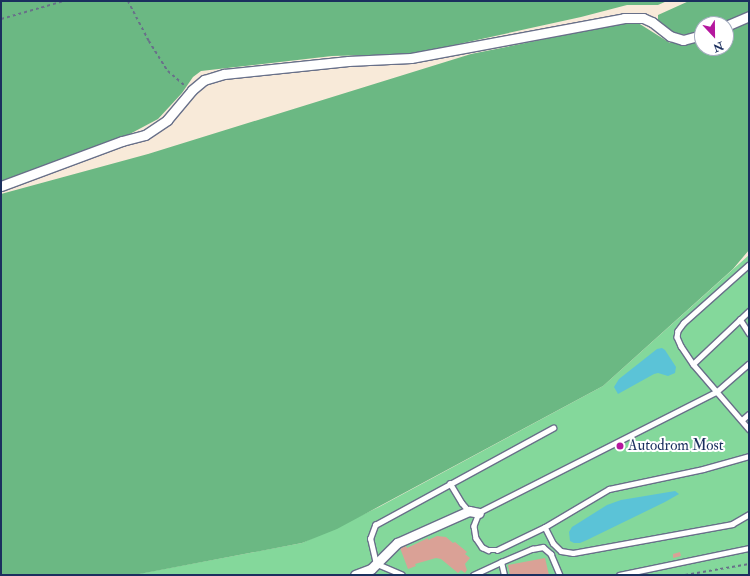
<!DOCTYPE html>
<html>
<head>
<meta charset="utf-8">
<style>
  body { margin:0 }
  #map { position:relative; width:750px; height:576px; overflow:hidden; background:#f8ead9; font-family:"IM FELL Double Pica",serif }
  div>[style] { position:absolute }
  .green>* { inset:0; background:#84d89b }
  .forest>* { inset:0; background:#6bb883 }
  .water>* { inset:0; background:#5bc3d7 }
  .building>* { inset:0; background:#daa196 }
  .path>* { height:1.5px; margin-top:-0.75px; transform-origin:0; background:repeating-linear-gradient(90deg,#687089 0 3px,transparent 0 6px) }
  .roads { filter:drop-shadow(1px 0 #687089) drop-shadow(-1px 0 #687089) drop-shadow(0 1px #687089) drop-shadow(0 -1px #687089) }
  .service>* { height:4.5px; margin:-2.25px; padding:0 2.25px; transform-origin:2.25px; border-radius:2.25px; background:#fff }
  .minor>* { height:9px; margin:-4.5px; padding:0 4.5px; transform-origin:4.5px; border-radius:4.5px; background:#fff }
  .dots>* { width:11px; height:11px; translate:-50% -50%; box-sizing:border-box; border:2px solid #fff; border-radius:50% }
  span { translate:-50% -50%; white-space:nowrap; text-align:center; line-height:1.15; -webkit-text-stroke:4px #fff; paint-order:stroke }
  .poi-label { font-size:15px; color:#1b2f5e }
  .left { translate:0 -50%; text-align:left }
  .frame { position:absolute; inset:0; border:2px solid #1b2f5e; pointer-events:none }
  .north { position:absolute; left:694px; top:16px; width:40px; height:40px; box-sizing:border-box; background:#fff; border:1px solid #a4acbf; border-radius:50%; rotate:158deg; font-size:11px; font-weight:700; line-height:16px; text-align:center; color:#1b2f5e }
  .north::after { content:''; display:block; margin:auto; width:14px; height:18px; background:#b5179e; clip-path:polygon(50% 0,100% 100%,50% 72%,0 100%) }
</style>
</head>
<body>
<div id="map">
  <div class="green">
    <i style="clip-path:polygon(749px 255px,749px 575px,132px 575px,302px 543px,379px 507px,603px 386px)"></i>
  </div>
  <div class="forest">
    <i style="clip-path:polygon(1px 1px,667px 1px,658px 5px,627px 5px,581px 17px,413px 54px,332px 56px,201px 71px,193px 77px,182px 93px,158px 119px,126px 136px,1px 182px)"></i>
    <i style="clip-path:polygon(689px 1px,749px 1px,749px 13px,721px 24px,702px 24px,702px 32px,695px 34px,672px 34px,658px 23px,658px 15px)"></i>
    <i style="clip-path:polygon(635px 21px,670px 43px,702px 40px,702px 48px,726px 48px,726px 31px,749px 22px,749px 250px,733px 269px,603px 386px,337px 529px,302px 543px,134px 575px,1px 575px,1px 194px,148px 154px,471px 54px)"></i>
  </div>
  <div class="water">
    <i style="clip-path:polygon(662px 348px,665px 350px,676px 367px,675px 373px,668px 376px,658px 373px,654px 374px,618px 394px,614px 387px,619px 379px,657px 349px)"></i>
    <i style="clip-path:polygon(675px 491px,679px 494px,665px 502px,587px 540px,580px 543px,574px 543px,570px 541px,569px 532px,572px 527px,607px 505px,621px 500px)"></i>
  </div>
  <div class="building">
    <i style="clip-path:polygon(437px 536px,446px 537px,453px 543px,455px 542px,467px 552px,465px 554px,470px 558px,465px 564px,467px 570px,465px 573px,461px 570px,458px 573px,441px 559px,436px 558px,415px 564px,416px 566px,408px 569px,400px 548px,406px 546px,407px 548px,428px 538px,428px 540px)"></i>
    <i style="clip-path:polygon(680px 552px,681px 556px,673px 558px,673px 554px)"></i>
    <i style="clip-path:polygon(545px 558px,549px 575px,510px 575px,508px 565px)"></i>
  </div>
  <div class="path">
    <i style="left:128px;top:1px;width:45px;rotate:62.3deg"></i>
    <i style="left:149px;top:41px;width:36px;rotate:58deg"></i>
    <i style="left:168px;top:71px;width:23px;rotate:41deg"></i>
    <i style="left:1px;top:19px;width:66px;rotate:-15.9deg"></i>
    <i style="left:685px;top:575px;width:65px;rotate:-9.8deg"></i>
  </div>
  <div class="roads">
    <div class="service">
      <i style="left:749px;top:265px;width:87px;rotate:138.3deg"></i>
      <i style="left:684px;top:323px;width:10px;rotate:127deg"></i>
      <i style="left:678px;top:331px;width:6px;rotate:99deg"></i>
      <i style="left:677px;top:337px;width:10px;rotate:66deg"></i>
      <i style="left:681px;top:346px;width:22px;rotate:56deg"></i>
      <i style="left:693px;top:364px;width:86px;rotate:49.3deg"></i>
      <i style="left:740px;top:319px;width:17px;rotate:57deg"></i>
      <i style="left:693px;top:364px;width:77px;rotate:-43.4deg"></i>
      <i style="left:749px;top:364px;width:43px;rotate:138.8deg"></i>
      <i style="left:717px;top:392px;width:267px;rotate:153.1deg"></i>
      <i style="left:479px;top:513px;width:14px;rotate:111deg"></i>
      <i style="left:474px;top:526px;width:12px;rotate:81deg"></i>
      <i style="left:476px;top:538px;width:11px;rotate:56deg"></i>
      <i style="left:482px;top:547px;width:7px;rotate:27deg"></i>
      <i style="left:488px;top:550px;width:9px"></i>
      <i style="left:497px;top:550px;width:53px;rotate:-25.6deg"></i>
      <i style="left:545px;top:527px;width:74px;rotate:-30.7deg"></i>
      <i style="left:609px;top:489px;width:96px;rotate:-12deg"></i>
      <i style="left:703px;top:469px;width:48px;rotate:-15.8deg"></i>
      <i style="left:742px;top:420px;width:9px;rotate:-41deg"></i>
      <i style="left:450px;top:483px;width:23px;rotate:59deg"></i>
      <i style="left:462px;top:503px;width:11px;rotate:49deg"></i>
      <i style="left:545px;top:527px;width:18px;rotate:63deg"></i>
      <i style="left:553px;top:543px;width:11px;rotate:45deg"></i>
      <i style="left:561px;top:551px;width:12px;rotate:9deg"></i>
      <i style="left:573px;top:553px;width:162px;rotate:-10.3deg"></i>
      <i style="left:732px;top:524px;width:20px;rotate:-30deg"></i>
      <i style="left:402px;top:575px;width:28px;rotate:-157deg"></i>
      <i style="left:376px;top:564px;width:26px;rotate:-103deg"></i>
      <i style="left:370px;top:539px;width:15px;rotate:-70deg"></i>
      <i style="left:375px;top:525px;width:203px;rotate:-28.6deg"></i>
      <i style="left:473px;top:575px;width:31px;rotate:-25deg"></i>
      <i style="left:504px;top:575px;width:13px;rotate:-103deg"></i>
      <i style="left:501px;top:562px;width:34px;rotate:-23deg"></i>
      <i style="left:532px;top:549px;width:11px;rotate:-10deg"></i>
      <i style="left:543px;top:547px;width:11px;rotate:41deg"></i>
      <i style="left:551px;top:554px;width:23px;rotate:67deg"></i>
      <i style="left:619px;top:575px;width:133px;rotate:-11.7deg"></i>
    </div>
    <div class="minor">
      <i style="left:726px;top:26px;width:25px;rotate:-23deg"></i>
      <i style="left:1px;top:186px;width:129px;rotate:-20.4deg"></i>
      <i style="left:122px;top:141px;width:24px;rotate:-15deg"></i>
      <i style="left:145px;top:135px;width:27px;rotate:-34deg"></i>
      <i style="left:167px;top:120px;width:39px;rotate:-50deg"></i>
      <i style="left:192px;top:90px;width:16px;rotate:-40deg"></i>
      <i style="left:204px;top:80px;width:21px;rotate:-17deg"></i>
      <i style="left:224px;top:74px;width:125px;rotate:-6deg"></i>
      <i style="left:348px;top:61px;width:63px;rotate:-2.7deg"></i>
      <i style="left:411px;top:58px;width:217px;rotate:-10.6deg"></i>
      <i style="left:624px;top:18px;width:19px"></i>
      <i style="left:643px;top:18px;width:10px;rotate:24deg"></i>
      <i style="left:652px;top:22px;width:23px;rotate:38deg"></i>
      <i style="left:670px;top:36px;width:14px;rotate:17deg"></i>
      <i style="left:683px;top:40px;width:20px;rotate:-15deg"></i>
      <i style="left:355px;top:575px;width:17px;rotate:-21deg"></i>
      <i style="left:371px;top:569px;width:37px;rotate:-45deg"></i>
      <i style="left:397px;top:543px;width:79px;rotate:-24deg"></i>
      <i style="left:469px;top:511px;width:10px;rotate:11deg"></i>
    </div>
  </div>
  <div class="dots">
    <i style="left:620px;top:446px;background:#b5179e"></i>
  </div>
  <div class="poi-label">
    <span class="left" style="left:628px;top:446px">Autodrom Most</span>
  </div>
  <div class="frame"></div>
  <div class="north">N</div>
</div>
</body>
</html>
